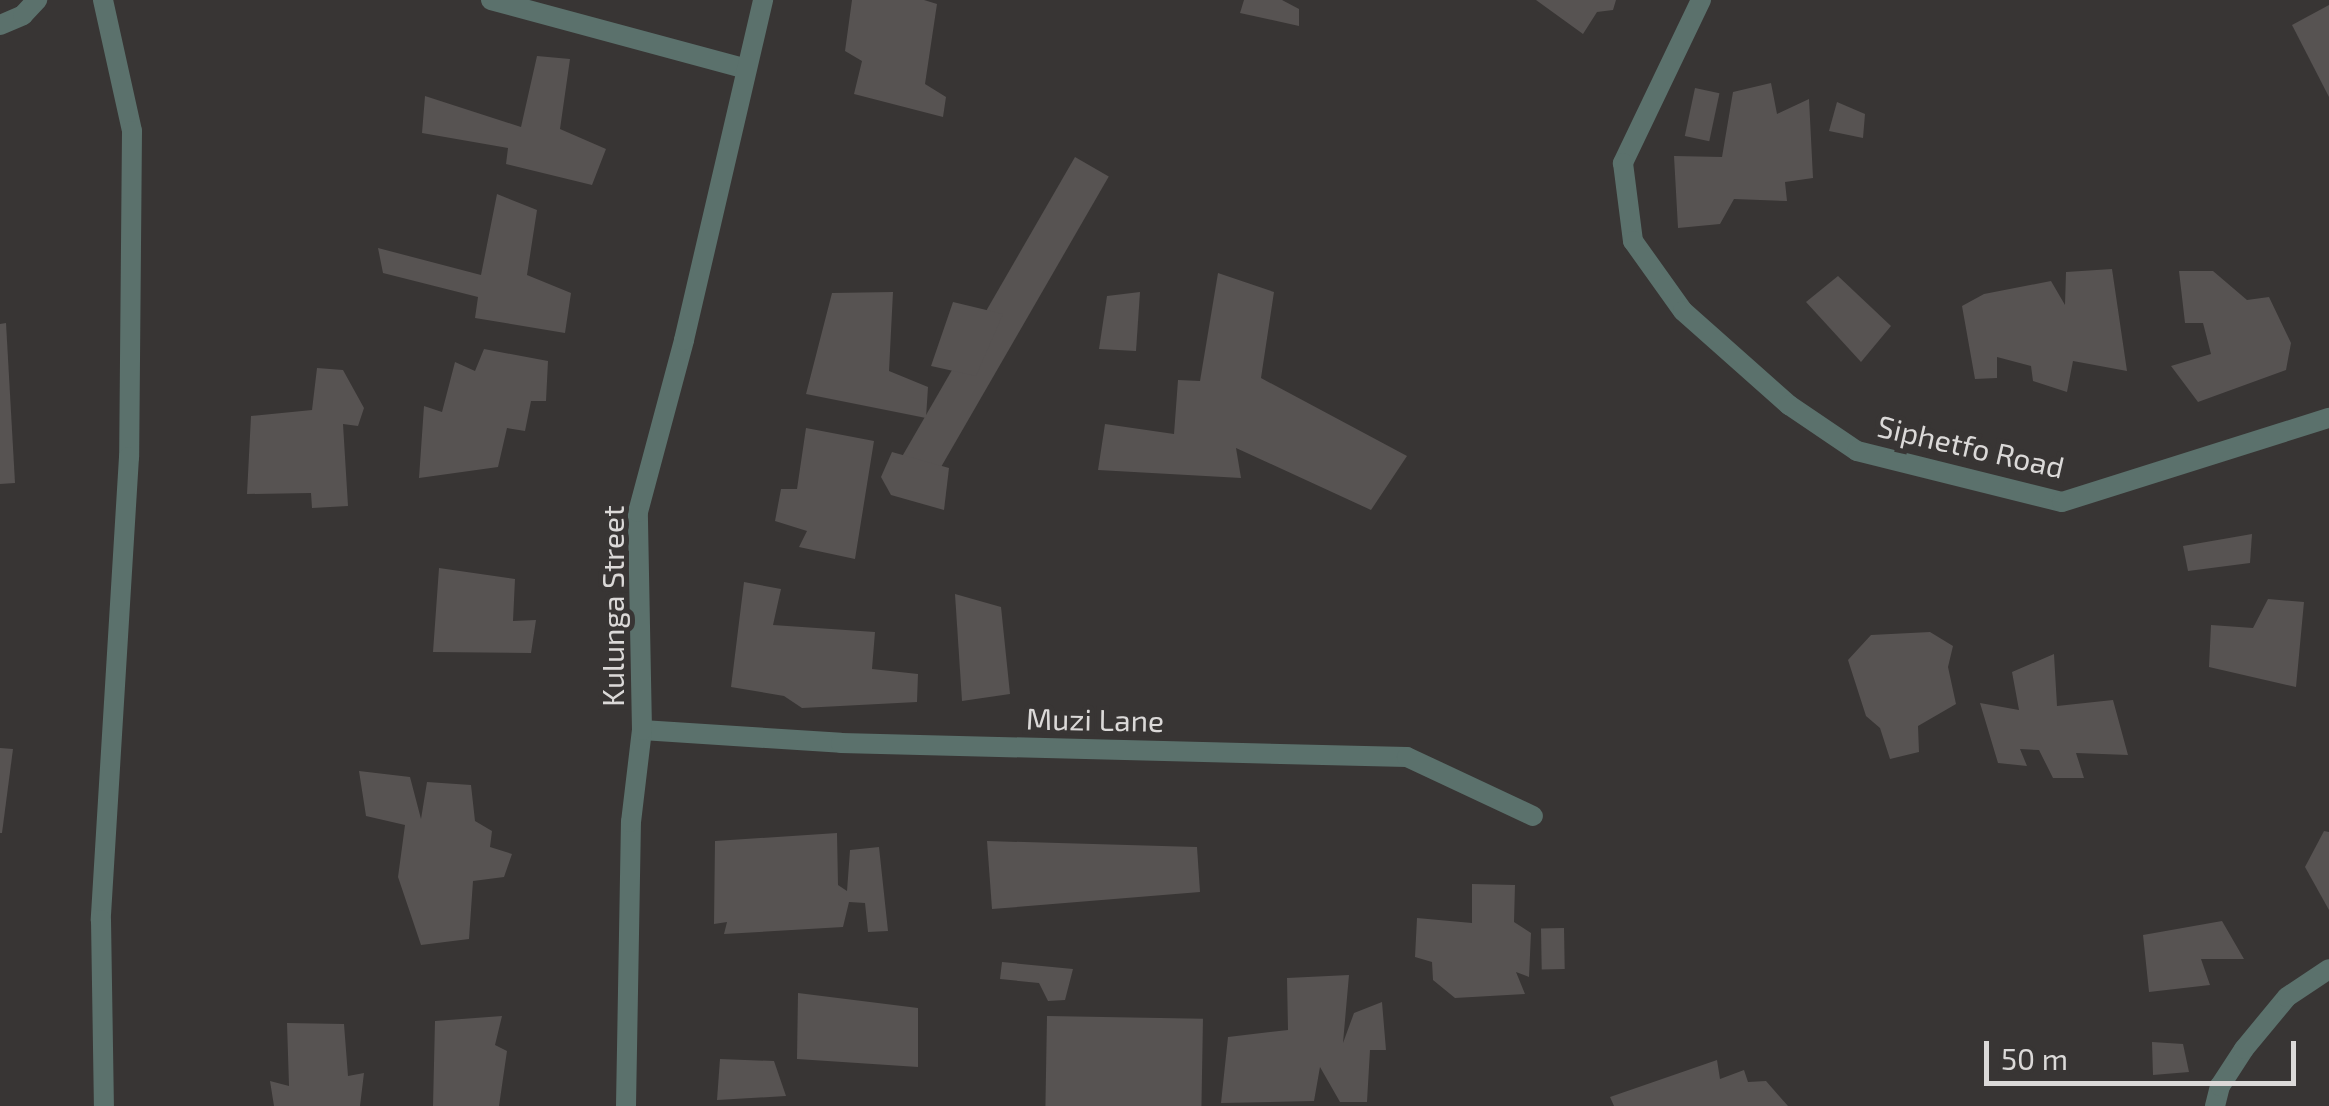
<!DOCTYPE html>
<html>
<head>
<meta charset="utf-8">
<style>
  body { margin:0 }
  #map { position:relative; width:2329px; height:1106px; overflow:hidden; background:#383534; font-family:"Exo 2",sans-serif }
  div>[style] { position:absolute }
  .building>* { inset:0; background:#575352; transform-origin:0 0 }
  .lane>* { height:20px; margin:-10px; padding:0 10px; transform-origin:10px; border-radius:10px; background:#5b716c }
  .street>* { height:20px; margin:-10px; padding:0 10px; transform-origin:10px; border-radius:10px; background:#5b716c }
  span { translate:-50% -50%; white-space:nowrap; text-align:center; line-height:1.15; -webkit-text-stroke:10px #383534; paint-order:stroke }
  .street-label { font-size:30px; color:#dbd9d8 }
  .scale { position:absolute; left:1984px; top:1041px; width:312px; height:45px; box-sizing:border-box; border:5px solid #dbd9d8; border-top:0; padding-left:12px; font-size:30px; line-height:35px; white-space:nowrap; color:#dbd9d8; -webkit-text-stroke:8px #383534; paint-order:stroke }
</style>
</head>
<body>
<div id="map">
  <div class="building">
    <i style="clip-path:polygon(852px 0,924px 0,937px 4px,925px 84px,946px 97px,943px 117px,854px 94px,862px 61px,845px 51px)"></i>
    <i style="clip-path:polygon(1244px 0,1282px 0,1299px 9px,1299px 26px,1240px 13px)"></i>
    <i style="clip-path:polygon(1536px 0,1616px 0,1613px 10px,1597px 12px,1583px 34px)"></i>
    <i style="clip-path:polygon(2329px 5px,2329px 97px,2292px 25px)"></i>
    <i style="clip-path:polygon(537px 56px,570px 59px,560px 129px,606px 149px,592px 185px,506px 164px,508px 148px,422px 133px,425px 96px,521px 127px)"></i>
    <i style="clip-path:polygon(1771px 83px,1777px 114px,1809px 99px,1813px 178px,1785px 182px,1787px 201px,1734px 199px,1720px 224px,1678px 228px,1674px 156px,1722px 157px,1733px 92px)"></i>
    <i style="left:1695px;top:88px;width:25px;height:49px;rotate:12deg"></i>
    <i style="clip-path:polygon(1837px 102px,1865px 114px,1863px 138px,1829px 131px)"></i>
    <i style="left:1075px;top:157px;width:39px;height:345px;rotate:30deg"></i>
    <i style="clip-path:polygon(497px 194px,537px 210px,527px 275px,571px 293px,565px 333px,475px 318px,478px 297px,383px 273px,378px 248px,481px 275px)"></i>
    <i style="clip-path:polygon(2112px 269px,2127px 371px,2073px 361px,2067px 392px,2033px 381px,2031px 366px,1997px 357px,1997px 378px,1975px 379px,1962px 306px,1984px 294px,2051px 281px,2065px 305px,2066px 272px)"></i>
    <i style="clip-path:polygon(2179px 271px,2213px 271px,2247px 300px,2269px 297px,2291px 343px,2286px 370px,2198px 402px,2171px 366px,2211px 354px,2203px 323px,2185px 323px)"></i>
    <i style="clip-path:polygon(1218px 273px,1274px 292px,1261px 378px,1407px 456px,1371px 510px,1236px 448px,1241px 478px,1098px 470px,1105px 424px,1174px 434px,1178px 380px,1200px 381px)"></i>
    <i style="clip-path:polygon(1838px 276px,1891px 326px,1861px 362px,1806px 302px)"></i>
    <i style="clip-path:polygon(893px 292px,889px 371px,928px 387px,926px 418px,806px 394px,832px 293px)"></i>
    <i style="clip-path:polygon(1140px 292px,1136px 351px,1099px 349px,1107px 296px)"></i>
    <i style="clip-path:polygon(953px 302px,1003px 314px,976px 376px,931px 366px)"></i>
    <i style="clip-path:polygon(6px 323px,15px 483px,0 484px,0 324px)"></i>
    <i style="clip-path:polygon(484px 349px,548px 361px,546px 401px,531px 401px,525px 431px,507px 428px,498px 467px,419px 478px,424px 406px,442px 412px,455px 362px,475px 371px)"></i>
    <i style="clip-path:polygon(317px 368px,343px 370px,364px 408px,358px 426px,343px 424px,348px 506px,312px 508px,311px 493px,247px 494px,251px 416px,312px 410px)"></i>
    <i style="clip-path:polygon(806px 428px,874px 441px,855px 559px,799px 547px,807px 531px,775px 521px,781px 489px,797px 489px)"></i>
    <i style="clip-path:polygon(892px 452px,949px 468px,944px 510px,891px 495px,881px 477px)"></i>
    <i style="clip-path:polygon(2252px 534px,2250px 563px,2188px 571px,2183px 546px)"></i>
    <i style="clip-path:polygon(439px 568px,515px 579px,513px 621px,536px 620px,531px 653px,433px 652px)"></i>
    <i style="clip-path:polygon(744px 582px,781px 589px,773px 625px,875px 632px,872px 669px,918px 674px,917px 702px,802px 708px,784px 696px,731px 687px)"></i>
    <i style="clip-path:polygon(955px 594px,1001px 607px,1010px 694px,962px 701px)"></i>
    <i style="clip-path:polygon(2268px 599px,2304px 602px,2296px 687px,2209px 667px,2211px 625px,2253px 628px)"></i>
    <i style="clip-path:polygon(1930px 632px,1953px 646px,1948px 667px,1956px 704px,1918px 726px,1919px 752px,1890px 759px,1880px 728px,1866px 716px,1848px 660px,1871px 635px)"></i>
    <i style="clip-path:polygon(2054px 654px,2057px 706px,2113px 700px,2128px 755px,2076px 753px,2084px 778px,2053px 778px,2039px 750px,2020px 749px,2027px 766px,1998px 763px,1980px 703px,2019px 710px,2012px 672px)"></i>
    <i style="clip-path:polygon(0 748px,13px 749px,2px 833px,0 833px)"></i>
    <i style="clip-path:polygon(359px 771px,410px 777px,421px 819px,427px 782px,471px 785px,475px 821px,492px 831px,490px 847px,512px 854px,504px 877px,473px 881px,469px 939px,421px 945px,398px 877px,405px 825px,366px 816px)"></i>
    <i style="clip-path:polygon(2324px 831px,2329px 832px,2329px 910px,2305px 867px)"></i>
    <i style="clip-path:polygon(837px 833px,838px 885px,847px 891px,850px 850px,879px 847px,888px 931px,868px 932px,865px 903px,849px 902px,843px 927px,724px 934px,727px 922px,714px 924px,715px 841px)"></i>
    <i style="clip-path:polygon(987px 841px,1197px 847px,1200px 892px,992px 909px)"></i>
    <i style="clip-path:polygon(1472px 884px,1515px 885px,1514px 922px,1531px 933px,1529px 977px,1516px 972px,1525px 994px,1455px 998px,1433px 980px,1432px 962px,1415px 957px,1417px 918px,1472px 923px)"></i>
    <i style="clip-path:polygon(2222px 921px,2244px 959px,2201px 959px,2210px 985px,2149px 992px,2143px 935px)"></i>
    <i style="left:1564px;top:928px;width:41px;height:23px;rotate:89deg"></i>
    <i style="clip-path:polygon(1002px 962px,1073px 969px,1065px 1000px,1048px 1001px,1039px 983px,1000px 979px)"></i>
    <i style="clip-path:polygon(1349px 975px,1343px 1043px,1354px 1013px,1382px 1002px,1386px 1050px,1370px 1050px,1367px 1102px,1340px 1102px,1320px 1067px,1314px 1101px,1221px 1103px,1228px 1037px,1288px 1030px,1287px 978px)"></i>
    <i style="clip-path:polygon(798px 993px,918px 1008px,918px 1067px,797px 1059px)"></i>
    <i style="clip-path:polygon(502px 1016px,495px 1045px,507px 1051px,499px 1106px,433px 1106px,435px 1021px)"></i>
    <i style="left:1047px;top:1016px;width:156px;height:90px;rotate:1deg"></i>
    <i style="clip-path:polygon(287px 1023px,344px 1024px,348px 1076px,364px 1073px,360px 1106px,274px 1106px,270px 1081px,289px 1086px)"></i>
    <i style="clip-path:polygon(2152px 1042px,2183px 1044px,2189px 1072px,2153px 1075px)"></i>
    <i style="clip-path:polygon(720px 1059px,774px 1061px,786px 1096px,717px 1100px)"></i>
    <i style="clip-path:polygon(1717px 1060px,1720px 1079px,1744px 1070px,1748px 1082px,1766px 1081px,1788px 1106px,1614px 1106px,1610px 1097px)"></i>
  </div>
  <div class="lane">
    <i style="left:103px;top:0;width:134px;rotate:77.5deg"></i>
    <i style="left:132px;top:131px;width:326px;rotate:90.5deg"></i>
    <i style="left:129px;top:457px;width:464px;rotate:93.5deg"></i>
    <i style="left:101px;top:920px;width:186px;rotate:89.1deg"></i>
    <i style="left:0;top:25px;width:25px;rotate:-23deg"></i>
    <i style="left:23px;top:15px;width:21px;rotate:-47deg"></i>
  </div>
  <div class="street">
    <i style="left:491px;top:0;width:264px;rotate:15.1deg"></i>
    <i style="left:1701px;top:0;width:181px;rotate:115.6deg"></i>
    <i style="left:1623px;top:163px;width:79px;rotate:82.7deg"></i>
    <i style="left:1633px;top:241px;width:86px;rotate:54.5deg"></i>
    <i style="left:1683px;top:311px;width:142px;rotate:41.6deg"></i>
    <i style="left:1789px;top:405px;width:82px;rotate:34.1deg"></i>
    <i style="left:1857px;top:451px;width:211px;rotate:14deg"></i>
    <i style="left:2062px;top:502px;width:280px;rotate:-17.5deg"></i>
    <i style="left:642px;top:730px;width:199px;rotate:3.7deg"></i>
    <i style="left:841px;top:743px;width:566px;rotate:1.42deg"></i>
    <i style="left:1407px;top:757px;width:139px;rotate:25.1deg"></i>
    <i style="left:626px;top:1106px;width:284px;rotate:-89deg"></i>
    <i style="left:631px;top:822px;width:93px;rotate:-83.2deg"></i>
    <i style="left:642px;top:730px;width:218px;rotate:-91.1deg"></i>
    <i style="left:638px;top:512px;width:178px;rotate:-75deg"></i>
    <i style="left:684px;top:340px;width:349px;rotate:-76.9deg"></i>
    <i style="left:2215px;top:1106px;width:21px;rotate:-76deg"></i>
    <i style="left:2220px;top:1086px;width:44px;rotate:-57deg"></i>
    <i style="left:2244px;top:1049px;width:67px;rotate:-50.4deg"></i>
    <i style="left:2287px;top:997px;width:50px;rotate:-33.7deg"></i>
  </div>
  <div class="street-label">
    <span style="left:1971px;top:446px;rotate:13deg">Siphetfo Road</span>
    <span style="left:612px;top:606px;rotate:-90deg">Kulunga Street</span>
    <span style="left:1095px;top:719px;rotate:1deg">Muzi Lane</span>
  </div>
  <div class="scale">50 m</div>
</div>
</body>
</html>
